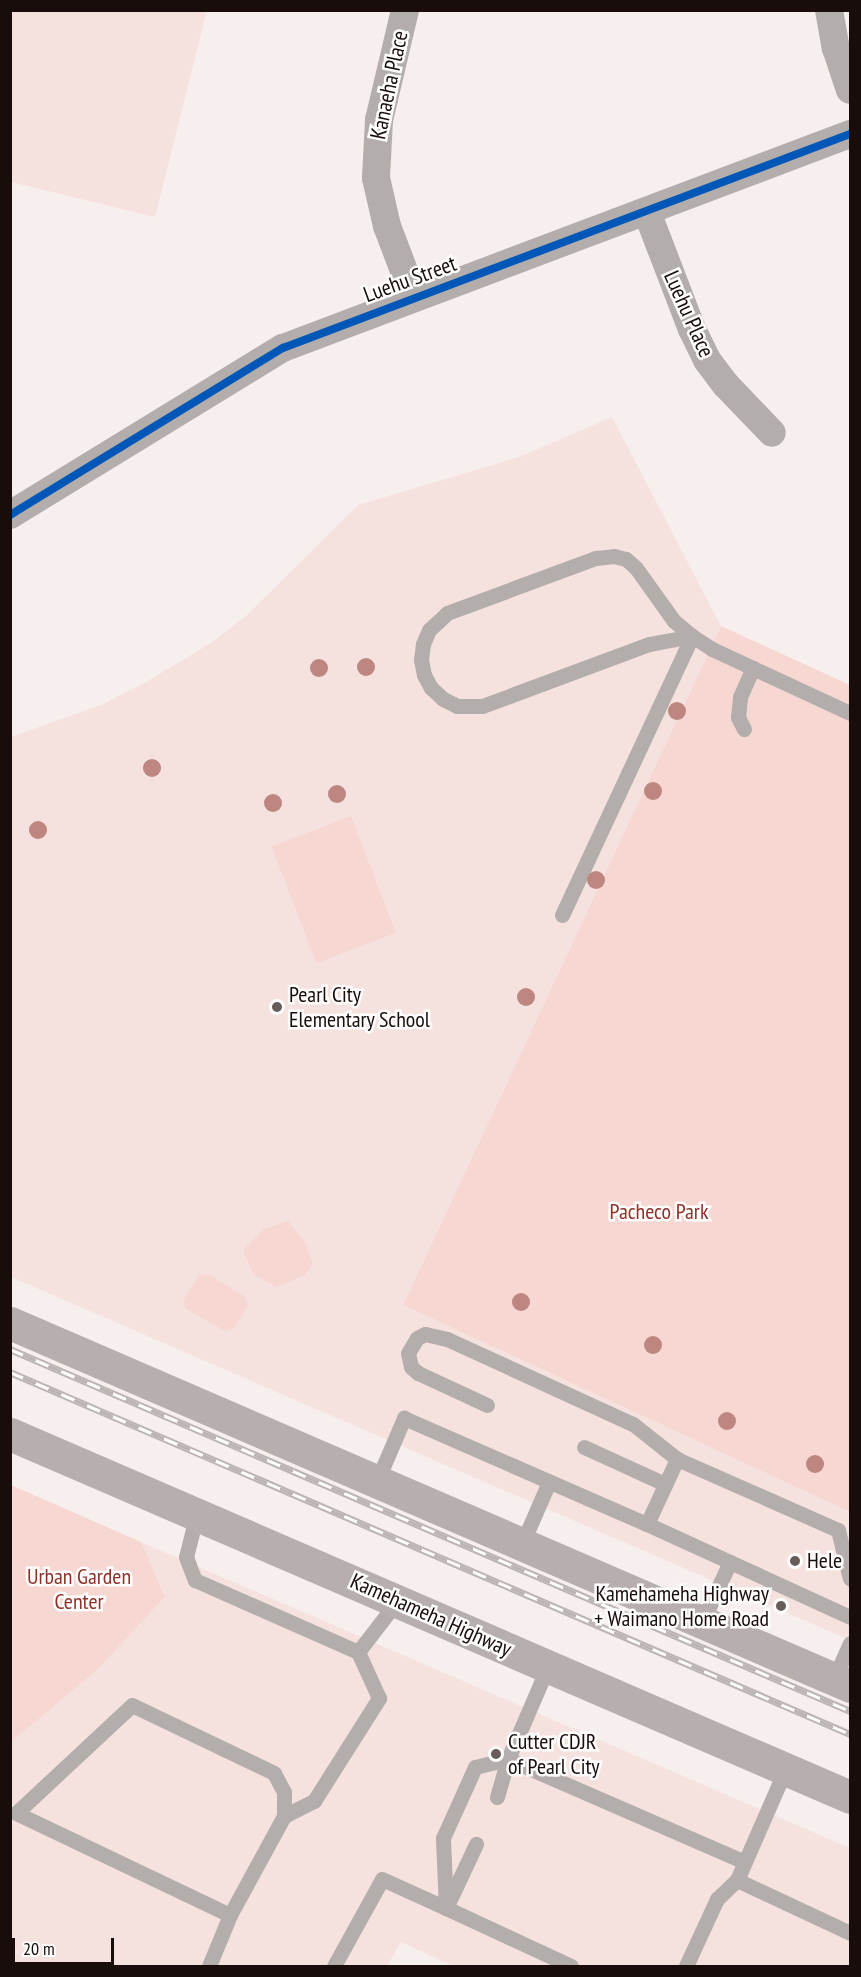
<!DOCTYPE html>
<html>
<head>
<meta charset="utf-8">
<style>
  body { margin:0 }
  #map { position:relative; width:861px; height:1977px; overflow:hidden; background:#f7efed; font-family:"PT Sans Narrow",sans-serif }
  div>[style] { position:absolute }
  .built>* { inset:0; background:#f5e2de }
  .green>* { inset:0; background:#f6d7d2; transform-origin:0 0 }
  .lane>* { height:15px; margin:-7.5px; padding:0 7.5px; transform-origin:7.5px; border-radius:7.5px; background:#b3aeac }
  .street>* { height:28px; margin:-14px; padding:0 14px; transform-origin:14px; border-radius:14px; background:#b3aeac }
  .primary>* { height:33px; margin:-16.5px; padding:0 16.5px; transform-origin:16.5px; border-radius:16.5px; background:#b7afae }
  .rail>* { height:7px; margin-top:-3.5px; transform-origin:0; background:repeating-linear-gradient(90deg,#fdfdfd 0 14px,#bbb4b3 0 28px); box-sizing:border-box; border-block:2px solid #bbb4b3 }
  .cycleway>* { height:8px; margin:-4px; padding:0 4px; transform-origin:4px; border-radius:4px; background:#0057b8 }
  .trees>* { width:18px; height:18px; margin:-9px; border-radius:50%; background:#bd8680 }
  .dots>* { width:16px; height:16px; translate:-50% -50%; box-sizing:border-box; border:3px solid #fdfdfd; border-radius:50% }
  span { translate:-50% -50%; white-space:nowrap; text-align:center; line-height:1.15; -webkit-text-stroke:5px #fdfdfd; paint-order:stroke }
  .street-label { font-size:22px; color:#190d0b }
  .poi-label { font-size:22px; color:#190d0b }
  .left { translate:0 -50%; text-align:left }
  .right { translate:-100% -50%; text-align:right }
  .park-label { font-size:22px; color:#8e3127 }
  .frame { position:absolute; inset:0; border:12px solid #190d0b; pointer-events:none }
  .scale { position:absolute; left:12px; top:1938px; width:102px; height:27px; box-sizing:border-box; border:3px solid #190d0b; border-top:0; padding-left:8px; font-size:18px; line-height:21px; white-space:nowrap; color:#190d0b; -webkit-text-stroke:4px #fdfdfd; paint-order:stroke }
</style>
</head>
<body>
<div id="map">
  <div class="built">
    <i style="clip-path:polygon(11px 10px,207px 11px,155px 217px,11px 182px)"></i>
    <i style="clip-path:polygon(612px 417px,721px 626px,403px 1305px,850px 1512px,850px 1640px,11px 1277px,11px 737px,101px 705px,146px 682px,211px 643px,247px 615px,358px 505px,519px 457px)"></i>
    <i style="clip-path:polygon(141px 1542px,850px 1848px,850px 1966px,453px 1966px,401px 1942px,387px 1966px,11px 1966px,10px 1742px,97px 1670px,165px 1597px)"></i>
  </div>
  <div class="green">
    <i style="clip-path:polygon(721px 626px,850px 685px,850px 1512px,403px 1305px)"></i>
    <i style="left:351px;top:816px;width:125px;height:85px;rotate:69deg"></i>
    <i style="clip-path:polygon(288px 1221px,304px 1241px,313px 1264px,305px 1275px,276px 1287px,253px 1274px,243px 1250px,264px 1229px)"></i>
    <i style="clip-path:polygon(208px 1274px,245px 1297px,248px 1306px,233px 1329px,225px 1331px,186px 1309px,183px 1301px,199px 1275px)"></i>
    <i style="clip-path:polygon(11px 1485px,141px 1542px,165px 1597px,97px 1670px,11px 1742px)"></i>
  </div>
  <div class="lane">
    <i style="left:614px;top:556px;width:12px;rotate:14deg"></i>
    <i style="left:626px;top:559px;width:13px;rotate:42deg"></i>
    <i style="left:636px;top:568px;width:65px;rotate:54.4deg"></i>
    <i style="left:674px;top:621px;width:23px;rotate:40deg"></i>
    <i style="left:692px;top:636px;width:44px;rotate:169.5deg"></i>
    <i style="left:649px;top:644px;width:178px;rotate:159.6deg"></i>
    <i style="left:482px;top:706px;width:25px;rotate:180deg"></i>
    <i style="left:457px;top:706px;width:16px;rotate:-153deg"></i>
    <i style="left:443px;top:699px;width:16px;rotate:-137deg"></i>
    <i style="left:431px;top:688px;width:15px;rotate:-118deg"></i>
    <i style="left:424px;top:675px;width:15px;rotate:-101deg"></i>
    <i style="left:421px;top:660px;width:16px;rotate:-83deg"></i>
    <i style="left:423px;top:644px;width:15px;rotate:-67deg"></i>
    <i style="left:429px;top:630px;width:25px;rotate:-43deg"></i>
    <i style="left:447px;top:613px;width:159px;rotate:-20.3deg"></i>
    <i style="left:596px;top:558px;width:18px;rotate:-6deg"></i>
    <i style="left:744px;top:729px;width:13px;rotate:-117deg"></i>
    <i style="left:738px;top:717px;width:20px;rotate:-84deg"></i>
    <i style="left:740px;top:697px;width:32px;rotate:-66deg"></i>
    <i style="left:562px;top:915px;width:308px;rotate:-65deg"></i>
    <i style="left:692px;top:636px;width:24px;rotate:33deg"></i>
    <i style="left:712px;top:649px;width:152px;rotate:24.9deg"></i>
    <i style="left:487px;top:1405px;width:76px;rotate:-155.1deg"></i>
    <i style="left:418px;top:1373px;width:9px;rotate:-139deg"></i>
    <i style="left:411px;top:1367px;width:14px;rotate:-102deg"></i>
    <i style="left:408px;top:1353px;width:17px;rotate:-59deg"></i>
    <i style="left:417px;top:1338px;width:9px;rotate:-27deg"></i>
    <i style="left:425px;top:1334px;width:23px;rotate:13deg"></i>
    <i style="left:447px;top:1339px;width:205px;rotate:24.6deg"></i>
    <i style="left:633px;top:1424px;width:56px;rotate:38.5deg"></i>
    <i style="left:584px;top:1447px;width:89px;rotate:24.6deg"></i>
    <i style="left:377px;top:1481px;width:69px;rotate:-66.8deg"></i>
    <i style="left:404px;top:1418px;width:265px;rotate:23.6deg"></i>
    <i style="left:197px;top:1513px;width:45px;rotate:104deg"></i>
    <i style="left:186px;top:1557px;width:25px;rotate:69deg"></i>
    <i style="left:195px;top:1580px;width:178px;rotate:23.8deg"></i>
    <i style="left:358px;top:1652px;width:66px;rotate:-52.4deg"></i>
    <i style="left:522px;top:1544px;width:68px;rotate:-66.5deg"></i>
    <i style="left:730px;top:1562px;width:91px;rotate:-155.4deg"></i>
    <i style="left:647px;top:1524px;width:72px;rotate:-65.2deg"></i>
    <i style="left:677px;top:1459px;width:176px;rotate:23.8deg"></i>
    <i style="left:838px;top:1530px;width:50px;rotate:76.2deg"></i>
    <i style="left:702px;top:1622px;width:66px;rotate:-65deg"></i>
    <i style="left:730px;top:1562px;width:132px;rotate:24.6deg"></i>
    <i style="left:834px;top:1679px;width:39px;rotate:-66deg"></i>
    <i style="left:786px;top:1768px;width:122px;rotate:113.6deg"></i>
    <i style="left:737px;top:1880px;width:125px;rotate:25.1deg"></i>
    <i style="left:497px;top:1797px;width:40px;rotate:-74deg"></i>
    <i style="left:508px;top:1759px;width:101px;rotate:-66.7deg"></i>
    <i style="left:284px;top:1816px;width:34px;rotate:-27deg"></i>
    <i style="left:314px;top:1801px;width:122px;rotate:-57.7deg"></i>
    <i style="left:379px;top:1698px;width:51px;rotate:-114.5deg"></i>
    <i style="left:209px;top:1966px;width:55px;rotate:-67.6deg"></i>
    <i style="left:230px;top:1915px;width:113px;rotate:-61.4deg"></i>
    <i style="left:284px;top:1816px;width:24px;rotate:-90deg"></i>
    <i style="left:284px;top:1792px;width:21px;rotate:-118deg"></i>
    <i style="left:274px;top:1773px;width:157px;rotate:-154.4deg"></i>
    <i style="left:132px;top:1705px;width:158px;rotate:137deg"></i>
    <i style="left:16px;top:1813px;width:237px;rotate:25.5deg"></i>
    <i style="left:334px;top:1966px;width:99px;rotate:-61.1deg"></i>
    <i style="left:382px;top:1879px;width:70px;rotate:24.4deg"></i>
    <i style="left:446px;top:1908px;width:71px;rotate:-64.9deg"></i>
    <i style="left:571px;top:1966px;width:138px;rotate:-155.1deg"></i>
    <i style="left:446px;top:1908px;width:70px;rotate:-92.5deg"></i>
    <i style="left:443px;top:1838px;width:78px;rotate:-65.7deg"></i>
    <i style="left:475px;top:1767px;width:34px;rotate:-14deg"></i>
    <i style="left:508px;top:1759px;width:258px;rotate:23.5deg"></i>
    <i style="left:686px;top:1966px;width:74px;rotate:-65.2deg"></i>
    <i style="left:717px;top:1899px;width:28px;rotate:-44deg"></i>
  </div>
  <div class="street">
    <i style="left:405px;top:10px;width:113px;rotate:103.3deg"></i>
    <i style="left:379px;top:120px;width:58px;rotate:93deg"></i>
    <i style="left:376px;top:178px;width:49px;rotate:77.1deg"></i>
    <i style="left:387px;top:226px;width:76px;rotate:69.2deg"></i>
    <i style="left:829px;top:10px;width:39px;rotate:80deg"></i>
    <i style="left:836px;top:48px;width:44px;rotate:71.6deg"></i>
    <i style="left:647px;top:212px;width:125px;rotate:69deg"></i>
    <i style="left:692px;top:329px;width:34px;rotate:64deg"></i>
    <i style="left:707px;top:360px;width:31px;rotate:53deg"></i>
    <i style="left:726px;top:385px;width:66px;rotate:46.2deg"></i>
    <i style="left:10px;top:515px;width:320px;rotate:-31.5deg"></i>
    <i style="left:283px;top:348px;width:606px;rotate:-20.68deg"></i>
  </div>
  <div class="primary">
    <i style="left:10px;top:1323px;width:915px;rotate:23.37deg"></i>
    <i style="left:10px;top:1434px;width:915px;rotate:23.37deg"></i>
  </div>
  <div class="rail">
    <i style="left:10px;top:1349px;width:915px;rotate:23.31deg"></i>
    <i style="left:10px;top:1372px;width:915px;rotate:23.31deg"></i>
  </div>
  <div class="cycleway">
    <i style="left:10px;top:515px;width:320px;rotate:-31.5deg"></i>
    <i style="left:283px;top:348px;width:606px;rotate:-20.68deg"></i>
  </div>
  <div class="trees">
    <i style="left:366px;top:667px"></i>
    <i style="left:319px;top:668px"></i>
    <i style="left:677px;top:711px"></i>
    <i style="left:152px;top:768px"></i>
    <i style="left:653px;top:791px"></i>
    <i style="left:337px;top:794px"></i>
    <i style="left:273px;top:803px"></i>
    <i style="left:38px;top:830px"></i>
    <i style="left:596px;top:880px"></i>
    <i style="left:526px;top:997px"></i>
    <i style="left:521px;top:1302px"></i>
    <i style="left:653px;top:1345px"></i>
    <i style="left:727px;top:1421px"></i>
    <i style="left:815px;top:1464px"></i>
  </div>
  <div class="dots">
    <i style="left:277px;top:1007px;background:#675c5a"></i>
    <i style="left:795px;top:1561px;background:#675c5a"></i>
    <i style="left:781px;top:1606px;background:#675c5a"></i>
    <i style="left:496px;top:1754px;background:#675c5a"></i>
  </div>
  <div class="street-label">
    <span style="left:389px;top:85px;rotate:-78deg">Kanaeha Place</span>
    <span style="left:410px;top:279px;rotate:-20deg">Luehu Street</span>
    <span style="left:689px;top:314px;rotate:66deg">Luehu Place</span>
    <span style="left:431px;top:1615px;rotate:24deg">Kamehameha Highway</span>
  </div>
  <div class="poi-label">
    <span class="left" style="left:289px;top:1007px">Pearl City<br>Elementary School</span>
    <span class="left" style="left:807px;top:1561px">Hele</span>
    <span class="right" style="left:769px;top:1606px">Kamehameha Highway<br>+ Waimano Home Road</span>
    <span class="left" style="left:508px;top:1754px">Cutter CDJR<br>of Pearl City</span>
  </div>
  <div class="park-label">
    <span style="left:659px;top:1212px">Pacheco Park</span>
    <span style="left:79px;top:1589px">Urban Garden<br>Center</span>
  </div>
  <div class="frame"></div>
  <div class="scale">20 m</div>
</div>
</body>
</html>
